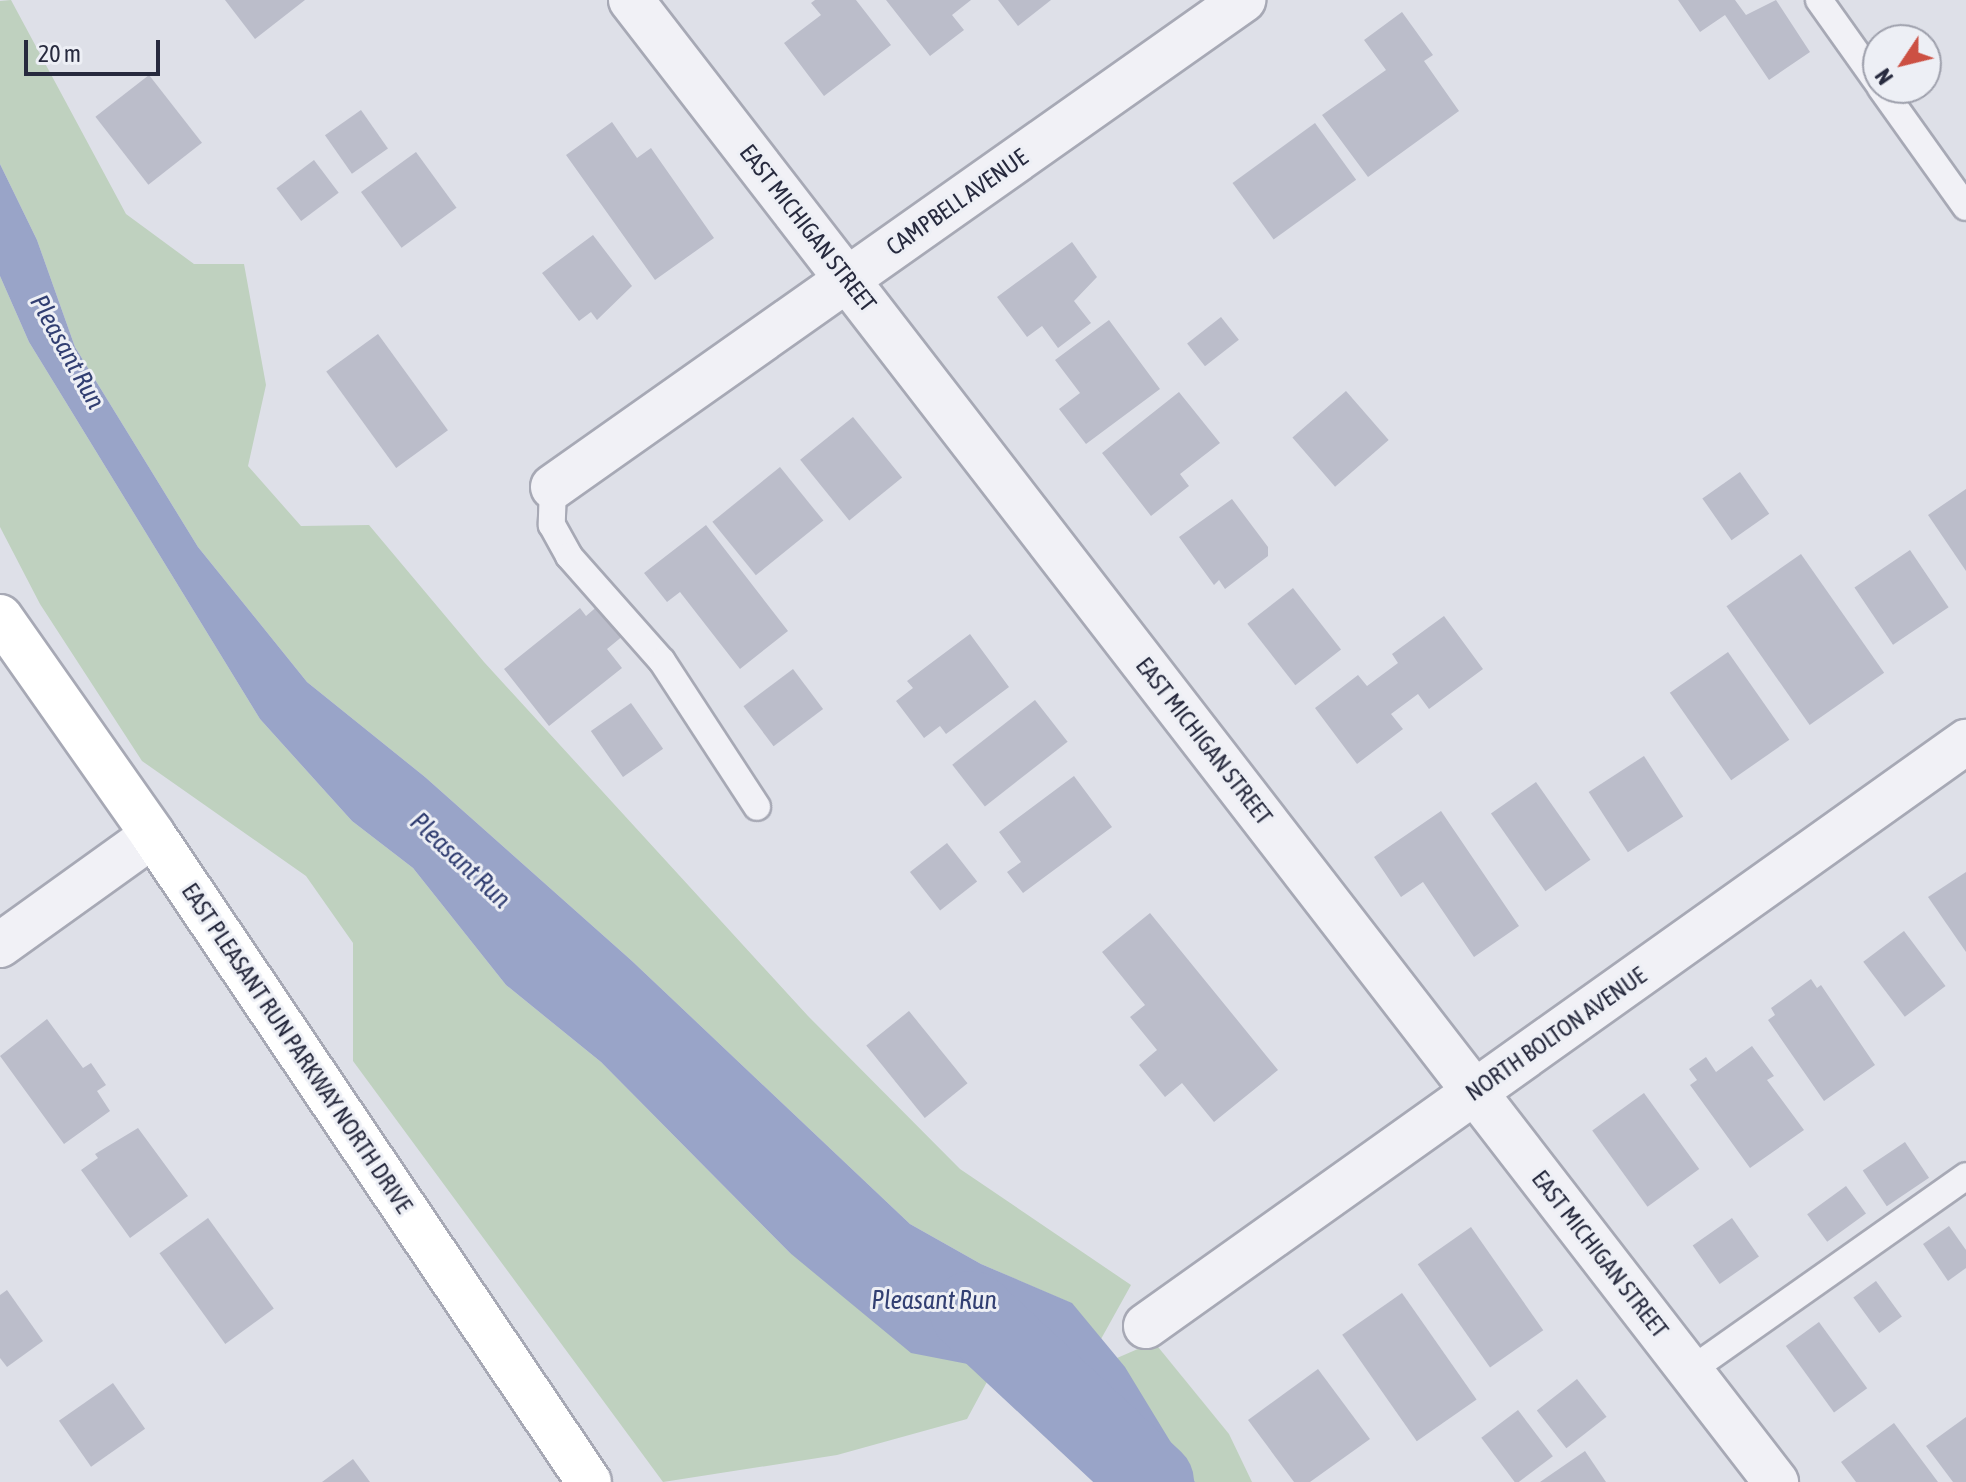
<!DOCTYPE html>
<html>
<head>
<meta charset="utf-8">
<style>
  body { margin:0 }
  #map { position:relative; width:1966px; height:1482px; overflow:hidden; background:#dee0e8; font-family:"Asap Condensed",sans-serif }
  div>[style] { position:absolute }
  .green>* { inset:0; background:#bfd1bf }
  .water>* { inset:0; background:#99a4c8 }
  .river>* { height:82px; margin:-41px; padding:0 41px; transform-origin:41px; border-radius:41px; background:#99a4c8 }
  .building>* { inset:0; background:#bbbdca; transform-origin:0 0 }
  .roads { filter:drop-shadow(2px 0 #a7a9b5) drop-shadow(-2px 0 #a7a9b5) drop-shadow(0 2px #a7a9b5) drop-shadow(0 -2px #a7a9b5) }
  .service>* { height:26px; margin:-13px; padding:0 13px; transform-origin:13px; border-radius:13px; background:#f1f1f6 }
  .minor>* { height:44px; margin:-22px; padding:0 22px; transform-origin:22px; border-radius:22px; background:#f1f1f6 }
  .secondary>* { height:44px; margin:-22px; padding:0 22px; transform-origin:22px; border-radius:22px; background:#fff }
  span { translate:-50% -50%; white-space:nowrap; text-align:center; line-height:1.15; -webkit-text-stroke:6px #edeff5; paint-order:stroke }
  .street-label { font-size:24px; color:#272a3e }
  .water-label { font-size:26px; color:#323f72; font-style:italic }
  .north { position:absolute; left:1862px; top:24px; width:80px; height:80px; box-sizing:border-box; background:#edeff5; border:2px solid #9ea0ac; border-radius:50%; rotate:235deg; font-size:22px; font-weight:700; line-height:32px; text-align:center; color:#272a3e }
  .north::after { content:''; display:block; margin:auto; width:28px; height:36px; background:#cc5043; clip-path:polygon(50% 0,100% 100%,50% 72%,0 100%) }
  .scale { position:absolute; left:24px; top:40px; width:136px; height:36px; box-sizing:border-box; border:4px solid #272a3e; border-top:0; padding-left:10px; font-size:24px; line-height:28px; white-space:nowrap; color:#272a3e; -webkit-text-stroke:6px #edeff5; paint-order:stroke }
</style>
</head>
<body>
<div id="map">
  <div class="green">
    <i style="clip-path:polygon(11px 0,126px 214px,194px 264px,244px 264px,266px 385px,248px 466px,301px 526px,369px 525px,484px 662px,808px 1016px,960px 1169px,1131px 1285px,1101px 1339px,1071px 1303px,981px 1264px,910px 1224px,632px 961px,425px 777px,307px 682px,198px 547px,75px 347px,37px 240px,0 164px,0 1px)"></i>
    <i style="clip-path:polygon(0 276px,29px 342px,260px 719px,352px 821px,413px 868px,506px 985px,601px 1062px,790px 1253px,975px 1363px,995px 1367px,967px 1419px,837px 1455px,663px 1482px,353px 1061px,353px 943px,306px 876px,142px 761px,40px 604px,0 527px)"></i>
    <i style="clip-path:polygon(1154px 1342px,1229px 1434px,1252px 1482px,1195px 1482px,1117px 1358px)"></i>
    <i style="clip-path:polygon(1098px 1411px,1142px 1482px,1095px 1482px)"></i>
  </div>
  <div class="water">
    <i style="clip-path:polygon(0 164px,37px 240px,75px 347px,198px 547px,307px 682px,425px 777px,632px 961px,910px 1224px,981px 1264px,1072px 1303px,1125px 1367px,1195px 1482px,1142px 1482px,1098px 1411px,1029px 1376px,911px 1353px,790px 1253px,601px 1062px,506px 985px,413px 868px,352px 821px,260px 719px,29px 342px,0 276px)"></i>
  </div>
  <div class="river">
    <i style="left:971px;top:1312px;width:249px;rotate:43deg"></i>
  </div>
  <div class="building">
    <i style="clip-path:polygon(225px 0,305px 0,255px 39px)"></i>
    <i style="clip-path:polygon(815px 0,856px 0,891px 45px,824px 96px,784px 43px,821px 15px,811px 3px)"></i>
    <i style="clip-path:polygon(886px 0,971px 0,952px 15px,964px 30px,930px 56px)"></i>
    <i style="clip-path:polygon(998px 0,1051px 0,1018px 26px)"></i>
    <i style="clip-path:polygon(1678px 0,1735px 0,1746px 15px,1776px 0,1810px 52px,1769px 80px,1725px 15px,1700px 32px)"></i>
    <i style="clip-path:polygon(1402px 12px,1433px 55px,1424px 61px,1459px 111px,1368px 177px,1322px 115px,1386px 70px,1364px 40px)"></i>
    <i style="left:149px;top:75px;width:86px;height:68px;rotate:52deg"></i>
    <i style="left:361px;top:110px;width:47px;height:44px;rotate:55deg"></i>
    <i style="clip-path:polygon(612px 122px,637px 158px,651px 148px,714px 238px,655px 280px,566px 155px)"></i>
    <i style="left:1315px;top:123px;width:70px;height:102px;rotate:54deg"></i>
    <i style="left:416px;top:152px;width:69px;height:68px;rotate:54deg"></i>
    <i style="left:314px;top:160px;width:41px;height:47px;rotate:53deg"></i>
    <i style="clip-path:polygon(593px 235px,632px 286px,597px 320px,591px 312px,579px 321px,542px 273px)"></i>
    <i style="clip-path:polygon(1072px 242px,1097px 277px,1074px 301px,1091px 323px,1058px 348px,1042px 326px,1027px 337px,997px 297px)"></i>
    <i style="left:1221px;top:317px;width:29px;height:43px;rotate:52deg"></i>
    <i style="clip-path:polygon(1109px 320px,1160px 389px,1086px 444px,1059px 409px,1080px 393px,1055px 360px)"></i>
    <i style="left:378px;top:334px;width:119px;height:64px;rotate:54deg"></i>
    <i style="left:1346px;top:391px;width:65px;height:71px;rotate:49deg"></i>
    <i style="clip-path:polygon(1179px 392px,1220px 443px,1180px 474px,1189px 486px,1151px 516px,1102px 453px)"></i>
    <i style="left:853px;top:417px;width:78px;height:68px;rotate:51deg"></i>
    <i style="left:780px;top:467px;width:69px;height:87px;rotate:51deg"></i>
    <i style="left:1740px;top:472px;width:51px;height:46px;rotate:55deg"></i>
    <i style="clip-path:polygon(1966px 489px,1966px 571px,1928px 515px)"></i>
    <i style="clip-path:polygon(1232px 499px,1268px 547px,1268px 556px,1225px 589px,1219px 580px,1214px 585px,1179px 537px)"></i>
    <i style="clip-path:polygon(706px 525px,788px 631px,740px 669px,680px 592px,667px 602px,644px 573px)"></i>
    <i style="left:1910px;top:550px;width:69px;height:67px;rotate:56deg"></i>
    <i style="left:1801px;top:554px;width:145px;height:91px;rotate:55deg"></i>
    <i style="left:1293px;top:588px;width:78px;height:58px;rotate:52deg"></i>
    <i style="clip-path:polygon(600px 604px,624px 635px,607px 649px,622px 668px,549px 726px,504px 669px,580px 608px,586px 616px)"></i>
    <i style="clip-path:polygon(1444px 616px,1483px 669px,1429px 709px,1418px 694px,1391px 714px,1403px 729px,1357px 764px,1315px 708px,1358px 675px,1367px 686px,1398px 663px,1392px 654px)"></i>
    <i style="clip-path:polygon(970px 634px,1009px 687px,946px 734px,940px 726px,924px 738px,896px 701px,913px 688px,907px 681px)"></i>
    <i style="left:1728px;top:652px;width:107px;height:71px;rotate:55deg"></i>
    <i style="left:793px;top:669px;width:50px;height:62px;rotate:53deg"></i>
    <i style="left:1035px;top:700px;width:53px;height:105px;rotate:52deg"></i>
    <i style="left:631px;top:703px;width:56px;height:49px;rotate:55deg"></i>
    <i style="left:1644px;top:756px;width:72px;height:66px;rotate:57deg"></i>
    <i style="clip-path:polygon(1074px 776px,1112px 827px,1023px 893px,1007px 872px,1021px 862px,999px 832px)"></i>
    <i style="left:1536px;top:782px;width:95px;height:55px;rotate:55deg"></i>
    <i style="clip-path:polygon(1441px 811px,1519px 926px,1474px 957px,1423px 882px,1401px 897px,1374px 857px)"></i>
    <i style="left:947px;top:843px;width:49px;height:47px;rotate:52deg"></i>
    <i style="clip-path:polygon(1966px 872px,1966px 952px,1928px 897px)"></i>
    <i style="clip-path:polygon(1150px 913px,1278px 1070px,1214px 1122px,1182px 1083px,1165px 1097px,1139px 1065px,1157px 1050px,1130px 1017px,1145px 1005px,1102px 952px)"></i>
    <i style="left:1904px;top:931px;width:69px;height:51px;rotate:53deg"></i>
    <i style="clip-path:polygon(1811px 979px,1817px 988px,1821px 985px,1875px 1065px,1824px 1101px,1768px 1020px,1775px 1015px,1771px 1008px)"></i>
    <i style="left:909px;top:1011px;width:93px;height:55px;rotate:51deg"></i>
    <i style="clip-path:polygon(47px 1019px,83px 1068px,91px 1063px,106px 1085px,97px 1091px,110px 1111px,64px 1144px,0 1056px)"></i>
    <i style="clip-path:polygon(1752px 1046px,1774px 1076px,1767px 1080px,1804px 1130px,1750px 1168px,1690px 1085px,1697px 1080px,1689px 1069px,1706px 1057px,1716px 1072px)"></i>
    <i style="left:1644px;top:1093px;width:94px;height:64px;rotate:54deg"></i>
    <i style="clip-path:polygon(138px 1128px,188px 1196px,130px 1238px,81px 1170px,98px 1158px,95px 1154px)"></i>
    <i style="left:1905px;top:1142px;width:43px;height:51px;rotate:56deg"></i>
    <i style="left:1846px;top:1186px;width:34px;height:48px;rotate:54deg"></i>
    <i style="left:208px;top:1218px;width:112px;height:60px;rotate:54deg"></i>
    <i style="left:1732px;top:1218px;width:47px;height:48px;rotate:55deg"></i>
    <i style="clip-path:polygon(1949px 1226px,1966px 1250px,1966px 1268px,1948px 1281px,1923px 1244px)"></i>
    <i style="left:1471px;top:1227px;width:126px;height:65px;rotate:55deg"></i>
    <i style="left:1876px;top:1281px;width:44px;height:28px;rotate:54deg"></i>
    <i style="clip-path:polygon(7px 1290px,43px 1341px,7px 1367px,0 1358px,0 1295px)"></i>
    <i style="left:1402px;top:1293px;width:130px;height:73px;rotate:55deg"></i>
    <i style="left:1819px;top:1322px;width:82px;height:41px;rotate:54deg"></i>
    <i style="clip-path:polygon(1318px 1369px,1370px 1439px,1310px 1482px,1294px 1482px,1248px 1420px)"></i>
    <i style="left:1577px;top:1379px;width:48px;height:51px;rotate:52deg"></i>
    <i style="left:113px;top:1383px;width:56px;height:66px;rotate:55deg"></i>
    <i style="left:1518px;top:1410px;width:58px;height:46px;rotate:53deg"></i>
    <i style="clip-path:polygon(1966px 1417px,1966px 1482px,1953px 1482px,1926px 1446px)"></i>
    <i style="clip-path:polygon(1894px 1423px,1938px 1482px,1856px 1482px,1841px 1462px)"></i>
    <i style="clip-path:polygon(1585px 1451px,1606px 1482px,1540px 1482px)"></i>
    <i style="clip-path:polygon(353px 1459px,370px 1482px,322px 1482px)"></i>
  </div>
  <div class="roads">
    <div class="service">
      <i style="left:1819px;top:0;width:102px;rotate:54.6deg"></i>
      <i style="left:1881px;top:88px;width:146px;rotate:54.5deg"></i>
      <i style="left:553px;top:487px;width:38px;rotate:92deg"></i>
      <i style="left:552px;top:525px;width:35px;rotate:61deg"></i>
      <i style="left:569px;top:556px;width:140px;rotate:48.5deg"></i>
      <i style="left:662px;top:661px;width:174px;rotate:56.9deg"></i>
      <i style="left:1690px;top:1371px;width:338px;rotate:-35.2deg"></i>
    </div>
    <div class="minor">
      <i style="left:631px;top:0;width:1873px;rotate:52.31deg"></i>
      <i style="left:553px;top:487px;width:845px;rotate:-35.21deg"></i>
      <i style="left:0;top:945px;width:188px;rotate:-35.7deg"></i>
      <i style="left:1146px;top:1326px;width:1007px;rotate:-35.46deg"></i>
    </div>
    <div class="secondary">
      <i style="left:0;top:617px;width:266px;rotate:54.9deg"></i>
      <i style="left:153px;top:835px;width:780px;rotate:56.02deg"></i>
    </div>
  </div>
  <div class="street-label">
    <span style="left:957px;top:202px;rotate:-35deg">CAMPBELL AVENUE</span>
    <span style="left:808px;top:228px;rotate:52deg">EAST MICHIGAN STREET</span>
    <span style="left:1204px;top:741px;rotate:52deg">EAST MICHIGAN STREET</span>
    <span style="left:1556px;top:1034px;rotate:-35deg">NORTH BOLTON AVENUE</span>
    <span style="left:297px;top:1048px;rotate:56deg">EAST PLEASANT RUN PARKWAY NORTH DRIVE</span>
    <span style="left:1600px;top:1254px;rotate:52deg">EAST MICHIGAN STREET</span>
  </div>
  <div class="water-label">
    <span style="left:67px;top:352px;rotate:61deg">Pleasant Run</span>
    <span style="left:460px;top:861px;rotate:43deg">Pleasant Run</span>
    <span style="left:934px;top:1301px">Pleasant Run</span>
  </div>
  <div class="north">N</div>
  <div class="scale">20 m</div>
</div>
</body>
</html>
